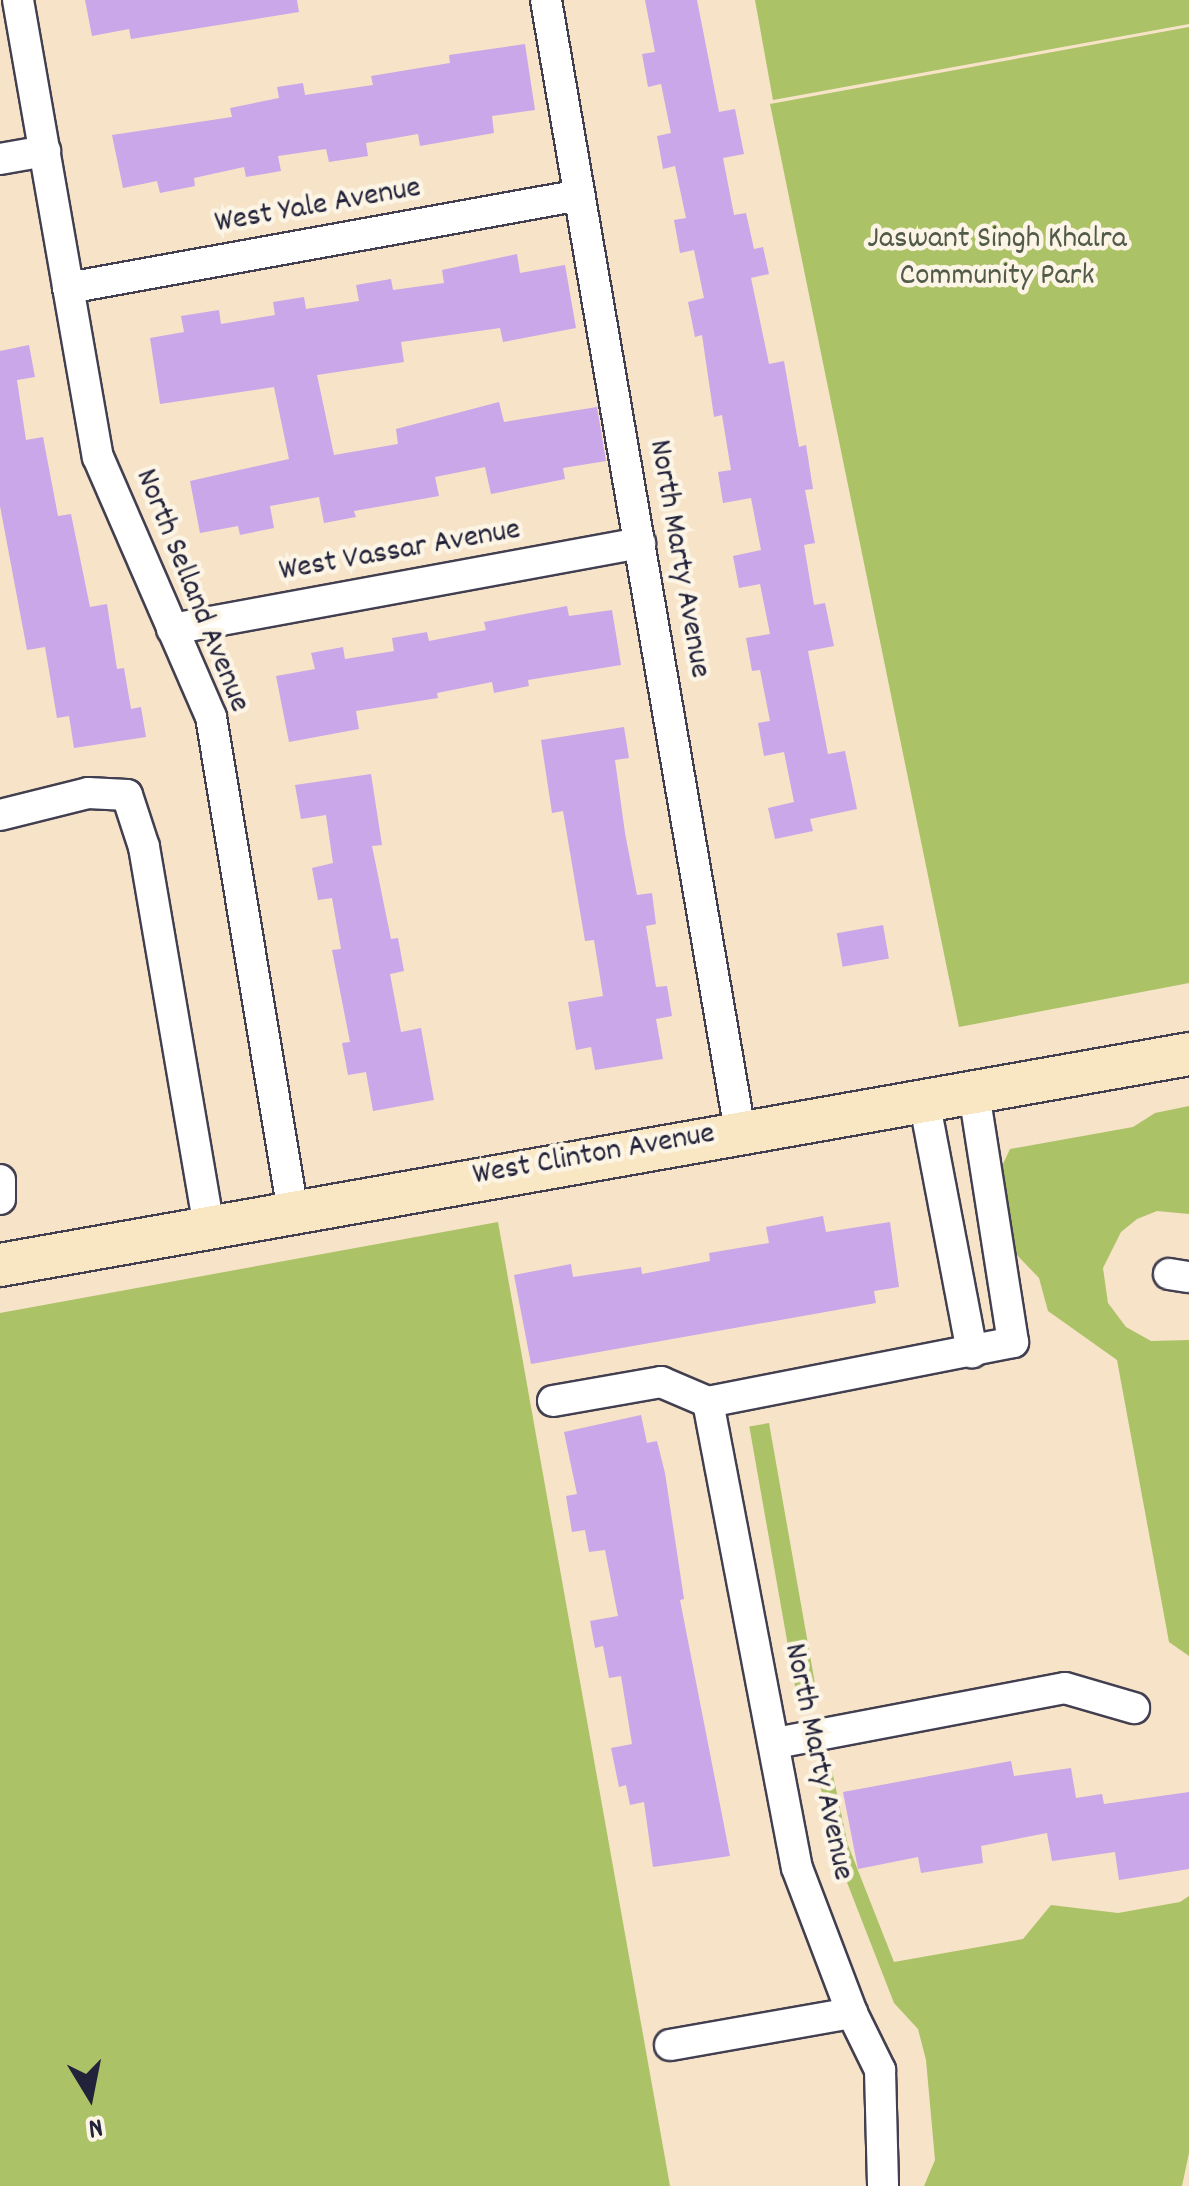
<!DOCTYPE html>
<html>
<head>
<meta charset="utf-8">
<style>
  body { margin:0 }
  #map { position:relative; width:1189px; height:2186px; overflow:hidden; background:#f6e3c8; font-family:Dekko,sans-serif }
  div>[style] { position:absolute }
  .green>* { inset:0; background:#abc266; transform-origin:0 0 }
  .building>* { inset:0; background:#c9a7e8; transform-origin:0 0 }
  .roads { filter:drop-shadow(2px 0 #423f50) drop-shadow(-2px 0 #423f50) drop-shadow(0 2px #423f50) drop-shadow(0 -2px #423f50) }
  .street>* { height:30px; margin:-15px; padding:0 15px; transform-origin:15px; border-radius:15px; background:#fff }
  .secondary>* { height:42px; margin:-21px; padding:0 21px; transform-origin:21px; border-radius:21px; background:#f9e7c3 }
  span { translate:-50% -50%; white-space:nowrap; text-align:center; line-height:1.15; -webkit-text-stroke:9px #fcf5e5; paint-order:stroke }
  .street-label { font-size:32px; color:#22223b }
  .park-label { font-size:32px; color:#525a4a }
  .north { position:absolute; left:40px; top:2046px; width:100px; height:100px; -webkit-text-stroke:8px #fcf5e5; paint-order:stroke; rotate:170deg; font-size:28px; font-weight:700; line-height:40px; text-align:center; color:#22223b }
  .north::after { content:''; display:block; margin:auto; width:35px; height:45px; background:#22223b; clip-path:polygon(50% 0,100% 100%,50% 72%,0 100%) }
</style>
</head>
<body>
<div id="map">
  <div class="green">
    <i style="clip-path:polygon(755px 0,1189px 0,1189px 24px,773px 100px)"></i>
    <i style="clip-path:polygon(1189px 27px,1189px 983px,959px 1027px,770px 104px)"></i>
    <i style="clip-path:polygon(1189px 1106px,1189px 1214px,1157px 1211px,1137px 1219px,1121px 1232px,1103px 1268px,1108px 1303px,1126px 1327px,1151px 1341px,1189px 1340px,1189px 1656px,1169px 1642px,1117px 1360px,1048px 1311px,1039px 1278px,1014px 1252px,997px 1177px,1010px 1149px,1133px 1127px,1155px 1113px)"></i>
    <i style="clip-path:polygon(498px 1222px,670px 2186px,0 2186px,0 1313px)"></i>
    <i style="left:769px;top:1423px;width:277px;height:20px;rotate:80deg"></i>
    <i style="clip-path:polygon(831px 1766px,848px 1845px,894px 1962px,1023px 1939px,1051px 1905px,1118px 1913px,1180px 1902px,1189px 1896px,1189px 2153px,1182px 2186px,924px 2186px,935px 2160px,926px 2060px,918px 2029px,894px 2003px,841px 1867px,819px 1782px)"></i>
  </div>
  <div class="building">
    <i style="clip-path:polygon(85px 0,297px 0,299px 12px,131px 39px,129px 29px,92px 36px)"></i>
    <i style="clip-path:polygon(645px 0,697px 0,719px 112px,735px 109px,744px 154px,723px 158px,734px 215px,746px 213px,754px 249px,763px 247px,769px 274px,751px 278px,769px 364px,784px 361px,799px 447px,806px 445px,813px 489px,805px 490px,815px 543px,804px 545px,814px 605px,825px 603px,834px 646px,808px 651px,828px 754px,845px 751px,857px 809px,810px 819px,813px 831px,775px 839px,768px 808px,794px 802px,784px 752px,764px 756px,758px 723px,770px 721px,760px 670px,752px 671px,746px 638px,770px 634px,760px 584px,739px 588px,733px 556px,761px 550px,751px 498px,723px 503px,718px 472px,731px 470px,722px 415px,714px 417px,702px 335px,695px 337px,688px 302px,704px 298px,694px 250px,680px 253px,674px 220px,686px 218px,675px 166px,663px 169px,657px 136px,671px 133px,661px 84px,648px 87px,642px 54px,655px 52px)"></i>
    <i style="clip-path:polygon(525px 44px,535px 110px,492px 116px,494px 133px,420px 146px,418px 134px,366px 143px,368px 156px,329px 162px,326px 149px,278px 156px,281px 171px,246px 177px,244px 167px,194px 178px,195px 186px,160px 193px,157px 181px,123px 188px,112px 135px,232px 117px,230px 108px,279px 98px,277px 87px,303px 83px,305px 95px,373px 85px,371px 76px,450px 63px,449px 55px)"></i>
    <i style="clip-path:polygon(517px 254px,520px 273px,565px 265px,576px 328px,503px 342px,500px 328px,401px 342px,404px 362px,317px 375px,334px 455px,398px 444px,396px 429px,499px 402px,504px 422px,597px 407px,606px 461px,563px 468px,565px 479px,491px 494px,485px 467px,435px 477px,439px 496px,354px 511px,356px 517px,324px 523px,319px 497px,270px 506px,274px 528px,240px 535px,238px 526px,200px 533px,190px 481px,289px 459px,274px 387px,160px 404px,150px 338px,184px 332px,181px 316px,219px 310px,221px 324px,275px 315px,273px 302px,304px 297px,306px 309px,359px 301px,356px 285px,391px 279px,393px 290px,444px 283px,442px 270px)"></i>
    <i style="clip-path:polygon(29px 345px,35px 377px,17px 380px,26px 440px,43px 437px,58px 516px,71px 514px,90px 607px,107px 604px,117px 669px,124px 668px,131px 709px,141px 707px,146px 737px,74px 748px,69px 716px,57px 718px,45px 647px,27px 650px,0 506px,0 351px)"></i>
    <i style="clip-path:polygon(567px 606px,569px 616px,612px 610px,621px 665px,528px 680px,529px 686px,494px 693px,492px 682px,437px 693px,438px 698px,356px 711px,359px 729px,289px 742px,276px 676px,315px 669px,311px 653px,343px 647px,345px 659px,394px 651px,392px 638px,427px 632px,429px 641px,486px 630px,484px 622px)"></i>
    <i style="clip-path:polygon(624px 727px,629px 758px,615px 760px,625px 833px,637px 895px,652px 893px,656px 924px,646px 926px,656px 987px,667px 986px,672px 1016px,656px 1019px,663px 1059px,595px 1070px,591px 1047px,576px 1050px,568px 1002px,603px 996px,594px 940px,585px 941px,563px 811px,552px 813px,541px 740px)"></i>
    <i style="clip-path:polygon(371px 774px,382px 845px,372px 846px,391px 939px,398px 938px,404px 971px,390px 974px,401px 1032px,421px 1028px,434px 1100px,373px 1111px,366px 1072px,348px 1075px,342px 1043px,350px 1042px,332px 950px,341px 949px,332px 898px,318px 900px,312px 868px,333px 863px,326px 815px,301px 819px,295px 785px)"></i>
    <i style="left:883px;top:925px;width:34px;height:47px;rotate:80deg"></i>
    <i style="clip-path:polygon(823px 1216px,826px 1232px,890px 1222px,899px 1287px,874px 1291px,876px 1303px,531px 1364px,514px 1275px,571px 1264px,573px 1277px,641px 1267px,642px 1274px,710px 1261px,709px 1253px,769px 1243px,766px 1227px)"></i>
    <i style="clip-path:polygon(641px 1415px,647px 1443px,657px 1441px,665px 1473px,684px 1599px,680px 1600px,730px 1856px,653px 1867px,644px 1802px,630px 1805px,626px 1785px,619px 1787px,611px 1748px,632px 1744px,621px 1676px,609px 1678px,603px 1646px,595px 1648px,590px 1621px,618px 1616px,605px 1550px,589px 1552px,585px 1530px,572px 1532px,566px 1496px,577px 1494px,564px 1432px)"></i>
    <i style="clip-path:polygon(1011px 1761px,1014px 1776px,1071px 1768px,1076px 1798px,1102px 1794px,1104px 1804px,1189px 1792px,1189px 1869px,1119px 1880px,1115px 1852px,1052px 1861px,1047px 1833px,981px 1846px,983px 1863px,921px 1873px,918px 1857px,858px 1869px,843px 1792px)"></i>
  </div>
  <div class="roads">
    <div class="street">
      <i style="left:18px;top:0;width:464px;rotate:80.1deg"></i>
      <i style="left:98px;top:457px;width:283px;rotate:66.5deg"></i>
      <i style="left:211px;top:717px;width:500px;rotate:80.6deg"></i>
      <i style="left:546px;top:0;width:1148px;rotate:80.27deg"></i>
      <i style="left:0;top:159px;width:46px;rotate:-10.1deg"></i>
      <i style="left:68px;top:288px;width:520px;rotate:-10.29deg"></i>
      <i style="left:172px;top:629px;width:476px;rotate:-10.4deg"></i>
      <i style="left:0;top:815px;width:91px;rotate:-14deg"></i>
      <i style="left:88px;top:793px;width:39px;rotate:3deg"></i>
      <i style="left:127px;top:795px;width:55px;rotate:71.9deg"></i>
      <i style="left:144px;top:847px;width:385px;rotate:80.3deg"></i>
      <i style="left:924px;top:1100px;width:257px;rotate:79.2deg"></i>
      <i style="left:0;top:1180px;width:19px;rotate:90deg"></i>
      <i style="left:1169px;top:1274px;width:20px;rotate:9deg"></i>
      <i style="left:553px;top:1401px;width:110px;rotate:-10deg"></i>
      <i style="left:661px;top:1382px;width:51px;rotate:23.1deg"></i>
      <i style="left:708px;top:1402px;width:311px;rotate:-11.1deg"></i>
      <i style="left:1013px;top:1342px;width:253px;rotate:-98.9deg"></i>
      <i style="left:708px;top:1402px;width:474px;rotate:79.2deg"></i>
      <i style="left:797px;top:1868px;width:155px;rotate:69.2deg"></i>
      <i style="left:852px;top:2013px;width:64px;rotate:63.8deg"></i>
      <i style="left:880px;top:2070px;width:116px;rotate:88.5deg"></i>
      <i style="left:776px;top:1743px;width:294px;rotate:-10.8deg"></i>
      <i style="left:1065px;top:1688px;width:72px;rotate:16.2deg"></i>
      <i style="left:670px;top:2045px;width:185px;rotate:-10deg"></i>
    </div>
    <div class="secondary">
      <i style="left:0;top:1265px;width:1208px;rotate:-10.06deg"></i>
    </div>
  </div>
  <div class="street-label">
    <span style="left:318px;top:207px;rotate:-10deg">West Yale Avenue</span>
    <span style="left:400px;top:552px;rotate:-10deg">West Vassar Avenue</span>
    <span style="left:678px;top:559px;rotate:80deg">North Marty Avenue</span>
    <span style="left:191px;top:591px;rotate:68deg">North Selland Avenue</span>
    <span style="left:594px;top:1156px;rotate:-10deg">West Clinton Avenue</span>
    <span style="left:817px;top:1762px;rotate:78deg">North Marty Avenue</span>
  </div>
  <div class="park-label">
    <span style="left:997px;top:259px">Jaswant Singh Khalra<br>Community Park</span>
  </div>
  <div class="north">N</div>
</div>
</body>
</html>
